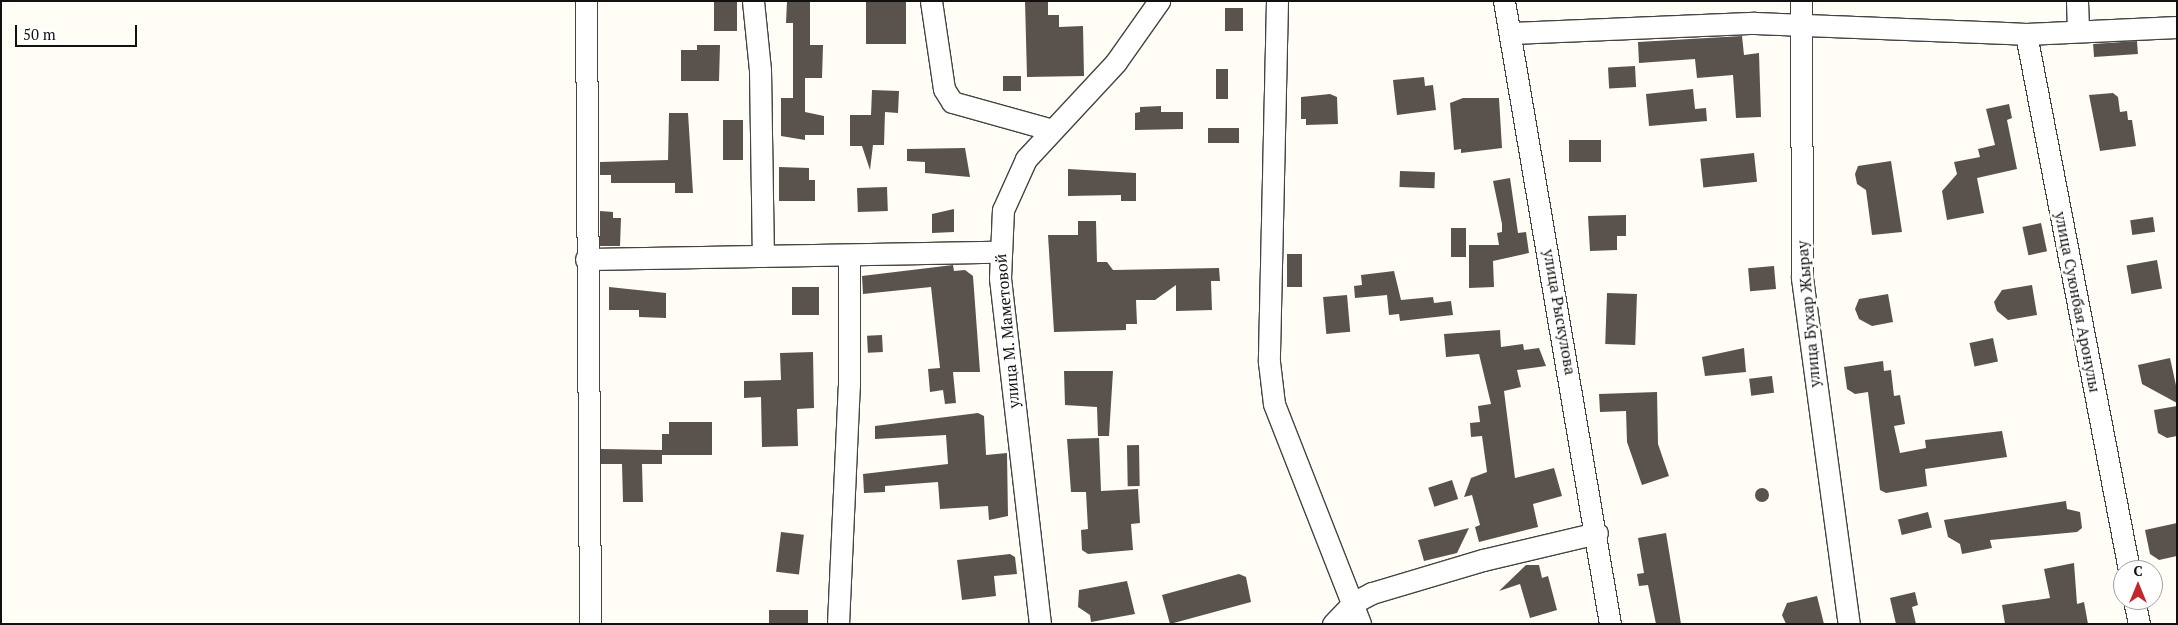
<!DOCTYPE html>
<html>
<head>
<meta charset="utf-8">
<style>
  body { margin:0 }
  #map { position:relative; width:2178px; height:625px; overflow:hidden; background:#fffdf5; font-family:"PT Serif",serif }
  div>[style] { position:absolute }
  .building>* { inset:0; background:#5a524d; transform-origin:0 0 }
  .round { border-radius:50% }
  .roads { filter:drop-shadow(1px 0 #444) drop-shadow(-1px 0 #444) drop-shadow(0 1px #444) drop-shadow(0 -1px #444) }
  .minor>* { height:21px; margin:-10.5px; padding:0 10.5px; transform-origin:10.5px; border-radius:10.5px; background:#fff }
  span { translate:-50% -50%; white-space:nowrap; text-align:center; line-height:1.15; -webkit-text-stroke:5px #fff; paint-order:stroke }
  .street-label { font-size:16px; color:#111 }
  .frame { position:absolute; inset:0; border:2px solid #111; pointer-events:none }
  .north { position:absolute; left:2113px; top:560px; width:50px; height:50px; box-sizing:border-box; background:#fff; border:1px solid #a0a0a0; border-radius:50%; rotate:0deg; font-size:14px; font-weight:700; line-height:20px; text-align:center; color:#111 }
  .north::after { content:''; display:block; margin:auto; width:18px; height:22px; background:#c4262e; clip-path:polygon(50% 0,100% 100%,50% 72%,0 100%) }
  .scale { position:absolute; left:15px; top:25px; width:122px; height:22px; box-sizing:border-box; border:2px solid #111; border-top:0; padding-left:6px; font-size:15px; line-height:18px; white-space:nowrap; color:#111; -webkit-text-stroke:4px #fff; paint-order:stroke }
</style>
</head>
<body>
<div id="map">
  <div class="building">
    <i style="clip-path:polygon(787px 1px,810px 1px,810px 45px,823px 45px,822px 78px,805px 78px,805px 112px,824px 116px,824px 135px,805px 135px,805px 140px,781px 136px,781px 98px,793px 98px,793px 23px,786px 23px)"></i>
    <i style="left:866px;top:1px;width:40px;height:43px"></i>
    <i style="clip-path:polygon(1025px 1px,1048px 1px,1048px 15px,1059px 15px,1059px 27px,1083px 26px,1084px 76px,1027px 77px)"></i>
    <i style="left:714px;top:2px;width:23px;height:29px"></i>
    <i style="left:1225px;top:8px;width:18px;height:23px"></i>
    <i style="clip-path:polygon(1742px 36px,1744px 55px,1759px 53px,1761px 117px,1736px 118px,1733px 75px,1697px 78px,1695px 59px,1639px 63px,1638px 42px)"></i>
    <i style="left:2137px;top:41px;width:13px;height:44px;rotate:86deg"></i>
    <i style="clip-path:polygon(697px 45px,720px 45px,719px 81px,681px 81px,681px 50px,697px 50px)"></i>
    <i style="left:1635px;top:66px;width:21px;height:27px;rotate:87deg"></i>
    <i style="left:1216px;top:69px;width:12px;height:30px"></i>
    <i style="left:1003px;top:76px;width:18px;height:15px"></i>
    <i style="clip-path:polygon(1424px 77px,1425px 86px,1433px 85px,1436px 110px,1397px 115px,1393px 80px)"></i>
    <i style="clip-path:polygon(1693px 89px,1695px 109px,1706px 108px,1707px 121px,1649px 126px,1646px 94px)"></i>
    <i style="clip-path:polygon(872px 90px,899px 91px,898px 113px,885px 112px,884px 145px,873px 145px,870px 170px,862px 146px,850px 146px,850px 115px,871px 115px)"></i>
    <i style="clip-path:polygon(2113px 93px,2118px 97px,2120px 112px,2127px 111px,2128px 120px,2132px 120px,2136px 146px,2100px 151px,2089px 95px)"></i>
    <i style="clip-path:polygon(1330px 94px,1337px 97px,1338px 124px,1306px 125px,1306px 119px,1301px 119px,1301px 97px)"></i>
    <i style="clip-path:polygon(1463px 98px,1499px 98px,1502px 148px,1461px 153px,1461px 149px,1454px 150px,1450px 103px)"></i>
    <i style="clip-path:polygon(2009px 104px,2012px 118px,2007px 120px,2017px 169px,1977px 178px,1984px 213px,1947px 220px,1942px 191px,1957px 174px,1954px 162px,1980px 157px,1978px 149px,1995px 145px,1986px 109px)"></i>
    <i style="clip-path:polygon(1161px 106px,1161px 112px,1183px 112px,1183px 129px,1135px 130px,1135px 113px,1140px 112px,1140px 107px)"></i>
    <i style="clip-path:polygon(669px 113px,688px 113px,693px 193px,675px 193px,675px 183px,611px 183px,611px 175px,600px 175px,600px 162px,668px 160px)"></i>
    <i style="left:723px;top:120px;width:20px;height:40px"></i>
    <i style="left:1208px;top:128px;width:31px;height:15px"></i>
    <i style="left:1601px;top:140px;width:22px;height:32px;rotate:90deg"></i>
    <i style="clip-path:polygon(965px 148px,970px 177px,925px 173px,925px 162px,907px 161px,907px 149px)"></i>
    <i style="left:1754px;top:153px;width:29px;height:54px;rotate:84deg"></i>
    <i style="clip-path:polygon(1891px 161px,1902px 232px,1872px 235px,1866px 190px,1857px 184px,1855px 174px,1858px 166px)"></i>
    <i style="clip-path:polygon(779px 167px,809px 168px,809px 180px,815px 180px,815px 201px,779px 201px)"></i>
    <i style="clip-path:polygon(1068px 169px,1136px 173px,1136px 201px,1121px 201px,1121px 195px,1068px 196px)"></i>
    <i style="left:1400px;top:171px;width:35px;height:16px;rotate:2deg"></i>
    <i style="clip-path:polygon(1510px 178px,1518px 233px,1526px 232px,1529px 253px,1493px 261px,1494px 287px,1469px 288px,1469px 245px,1499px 245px,1497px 233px,1502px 232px,1502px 224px,1493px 181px)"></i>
    <i style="left:887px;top:187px;width:24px;height:30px;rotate:88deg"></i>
    <i style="clip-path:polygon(954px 209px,954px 232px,932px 233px,932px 214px)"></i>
    <i style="clip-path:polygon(600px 211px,613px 212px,613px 218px,621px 218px,620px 246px,600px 246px)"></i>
    <i style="clip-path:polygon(1626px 215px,1626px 236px,1617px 236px,1617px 250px,1590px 251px,1588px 216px)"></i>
    <i style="left:2153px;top:217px;width:15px;height:23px;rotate:82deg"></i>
    <i style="clip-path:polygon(1078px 221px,1096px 221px,1097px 262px,1107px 262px,1113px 270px,1219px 268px,1220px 281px,1211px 281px,1212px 310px,1176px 311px,1176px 285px,1155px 300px,1136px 300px,1137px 324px,1126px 324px,1126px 330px,1054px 332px,1048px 235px,1078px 235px)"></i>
    <i style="left:2041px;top:223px;width:29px;height:19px;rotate:78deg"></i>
    <i style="left:1451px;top:228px;width:15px;height:29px"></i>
    <i style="left:1287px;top:254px;width:15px;height:33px"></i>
    <i style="left:2157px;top:260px;width:29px;height:31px;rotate:80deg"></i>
    <i style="clip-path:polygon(953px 265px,954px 271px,965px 270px,973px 276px,980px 372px,953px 372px,956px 403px,945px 404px,943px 390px,930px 392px,928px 369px,940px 368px,931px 287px,863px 294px,862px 276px)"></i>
    <i style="left:1774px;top:266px;width:23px;height:26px;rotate:85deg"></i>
    <i style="clip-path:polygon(1394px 271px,1401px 300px,1433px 297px,1434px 303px,1451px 301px,1453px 315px,1400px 321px,1399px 314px,1389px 315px,1387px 295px,1355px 298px,1354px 286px,1362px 285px,1361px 275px)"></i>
    <i style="clip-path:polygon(2032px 285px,2037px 315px,2008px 320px,1997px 311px,1994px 302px,2002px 290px)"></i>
    <i style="clip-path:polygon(609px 287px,666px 293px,666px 318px,639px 317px,639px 310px,609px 310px)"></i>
    <i style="left:792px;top:287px;width:27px;height:28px"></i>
    <i style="left:1607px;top:293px;width:30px;height:51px;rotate:2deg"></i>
    <i style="clip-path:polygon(1888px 294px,1893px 322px,1872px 326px,1859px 319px,1855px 309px,1859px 299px)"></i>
    <i style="left:1347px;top:295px;width:37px;height:24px;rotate:85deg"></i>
    <i style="clip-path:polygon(1500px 330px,1501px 347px,1523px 344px,1524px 350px,1539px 348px,1546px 366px,1517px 370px,1521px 387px,1504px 391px,1515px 478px,1554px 468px,1562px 496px,1533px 504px,1538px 527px,1479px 542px,1475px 527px,1480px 525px,1472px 495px,1464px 497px,1471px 478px,1487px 472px,1482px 436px,1471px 437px,1470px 423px,1480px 422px,1478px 406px,1491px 404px,1479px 354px,1446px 357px,1444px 334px)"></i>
    <i style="left:882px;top:335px;width:17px;height:15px;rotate:87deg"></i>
    <i style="left:1993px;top:338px;width:24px;height:24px;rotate:78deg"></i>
    <i style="clip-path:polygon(1744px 348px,1746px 372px,1705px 376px,1702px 357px)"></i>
    <i style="clip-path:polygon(813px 352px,814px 408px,797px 409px,798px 446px,762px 447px,761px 397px,744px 398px,744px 381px,781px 380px,780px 353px)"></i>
    <i style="clip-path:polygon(2170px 358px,2177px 390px,2177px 403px,2142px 384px,2138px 365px)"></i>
    <i style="clip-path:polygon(1883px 361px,1884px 371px,1891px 370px,1894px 396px,1900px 395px,1905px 424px,1894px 426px,1900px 453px,1926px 448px,1925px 440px,2002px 431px,2007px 457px,1925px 469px,1927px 486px,1886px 493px,1880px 490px,1868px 392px,1855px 394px,1847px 389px,1844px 367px)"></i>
    <i style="clip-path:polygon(1064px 371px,1113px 371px,1109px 436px,1098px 436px,1097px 407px,1065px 405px)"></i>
    <i style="left:1772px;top:376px;width:17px;height:23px;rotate:83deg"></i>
    <i style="clip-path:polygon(1657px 392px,1658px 444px,1669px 476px,1642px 485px,1627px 442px,1626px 411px,1600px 412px,1599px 394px)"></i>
    <i style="clip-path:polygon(2177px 406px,2177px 436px,2167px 438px,2158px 433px,2154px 410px)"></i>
    <i style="clip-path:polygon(978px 413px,984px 416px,986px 455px,1007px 453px,1008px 516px,989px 520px,988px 506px,940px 509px,938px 482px,885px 486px,885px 492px,864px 493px,863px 474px,948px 464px,946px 435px,875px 439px,875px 426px)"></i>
    <i style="clip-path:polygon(669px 422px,712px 422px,712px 455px,662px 455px,662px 464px,642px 464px,643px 502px,623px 502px,622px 464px,601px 464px,601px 449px,662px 450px,662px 434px,669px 434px)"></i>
    <i style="clip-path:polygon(1099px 438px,1101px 491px,1138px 489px,1140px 523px,1131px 524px,1133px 550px,1088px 554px,1082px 550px,1081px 530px,1088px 529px,1086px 492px,1071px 492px,1067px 439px)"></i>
    <i style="left:1139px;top:445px;width:41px;height:12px;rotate:89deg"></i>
    <i style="left:1452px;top:480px;width:20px;height:25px;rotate:72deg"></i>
    <i class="round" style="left:1755px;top:488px;width:14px;height:14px"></i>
    <i style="clip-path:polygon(2066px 501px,2067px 509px,2080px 512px,2082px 528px,2077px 532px,1990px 540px,1992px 548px,1962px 554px,1960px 544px,1948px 537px,1944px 520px)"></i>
    <i style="left:1928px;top:512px;width:16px;height:31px;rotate:76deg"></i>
    <i style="clip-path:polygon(2177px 523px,2177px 556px,2159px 560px,2150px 554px,2145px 530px)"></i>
    <i style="clip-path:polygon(1469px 528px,1457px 553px,1424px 561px,1418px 540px)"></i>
    <i style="left:781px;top:532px;width:23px;height:40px;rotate:7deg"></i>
    <i style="clip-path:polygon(1666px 533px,1681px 624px,1656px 624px,1648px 585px,1639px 586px,1637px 574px,1644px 573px,1638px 538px)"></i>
    <i style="clip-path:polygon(1010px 554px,1015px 557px,1017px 574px,994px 576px,996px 596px,962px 600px,957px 560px)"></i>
    <i style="clip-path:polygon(2074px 563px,2077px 604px,2084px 602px,2088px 624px,2005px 624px,2002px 605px,2050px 598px,2044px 569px)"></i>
    <i style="clip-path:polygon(1526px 565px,1539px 565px,1542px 578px,1548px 576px,1557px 610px,1530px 618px,1520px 584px,1499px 591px)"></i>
    <i style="clip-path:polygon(1239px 574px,1246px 577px,1251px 602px,1170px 624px,1162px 595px)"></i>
    <i style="clip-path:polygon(1127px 581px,1135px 614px,1091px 622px,1090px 615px,1078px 607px,1079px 590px)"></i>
    <i style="clip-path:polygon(1915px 592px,1918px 605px,1912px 607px,1916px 624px,1896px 624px,1890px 598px)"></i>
    <i style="clip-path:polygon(1817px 596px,1824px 624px,1786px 624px,1782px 615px,1787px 603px)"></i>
    <i style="left:808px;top:610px;width:14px;height:39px;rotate:90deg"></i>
  </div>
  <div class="roads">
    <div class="minor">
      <i style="left:586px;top:1px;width:623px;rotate:89.63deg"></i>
      <i style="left:753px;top:1px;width:69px;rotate:84.2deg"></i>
      <i style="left:760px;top:70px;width:186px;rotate:89.1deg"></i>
      <i style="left:931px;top:1px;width:89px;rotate:81.6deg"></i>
      <i style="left:944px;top:89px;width:15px;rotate:58deg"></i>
      <i style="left:952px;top:102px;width:101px;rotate:15.6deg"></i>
      <i style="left:1277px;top:1px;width:361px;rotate:91.3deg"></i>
      <i style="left:1269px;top:362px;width:42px;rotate:83.2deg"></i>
      <i style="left:1274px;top:404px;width:236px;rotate:68.6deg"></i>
      <i style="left:1504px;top:1px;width:632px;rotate:80.34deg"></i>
      <i style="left:1801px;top:1px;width:277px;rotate:89.8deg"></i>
      <i style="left:1802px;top:278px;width:349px;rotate:82.3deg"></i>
      <i style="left:2077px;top:1px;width:29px;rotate:88deg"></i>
      <i style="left:1512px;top:33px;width:243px;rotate:-2.4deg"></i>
      <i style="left:1755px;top:23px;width:271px;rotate:2.3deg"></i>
      <i style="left:2026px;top:34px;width:151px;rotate:-2.7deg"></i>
      <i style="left:2026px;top:34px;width:546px;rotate:79.12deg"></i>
      <i style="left:586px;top:259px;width:413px;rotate:-1deg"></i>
      <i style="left:2134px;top:600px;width:25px;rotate:78deg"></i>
      <i style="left:838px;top:624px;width:238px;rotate:-87.4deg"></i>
      <i style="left:849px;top:386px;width:131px;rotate:-90deg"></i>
      <i style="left:1040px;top:624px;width:348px;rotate:-96.6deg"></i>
      <i style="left:1000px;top:278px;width:68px;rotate:-87.5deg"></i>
      <i style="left:1003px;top:210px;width:56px;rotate:-65.7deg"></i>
      <i style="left:1026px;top:159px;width:132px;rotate:-47.1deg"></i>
      <i style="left:1116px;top:62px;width:75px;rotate:-54.8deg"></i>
      <i style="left:1333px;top:624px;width:29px;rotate:-46deg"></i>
      <i style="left:1353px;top:603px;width:21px;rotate:-28deg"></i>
      <i style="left:1372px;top:593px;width:116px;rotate:-16.6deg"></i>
      <i style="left:1483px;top:560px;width:117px;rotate:-13.3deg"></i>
    </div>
  </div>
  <div class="street-label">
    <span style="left:2078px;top:302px;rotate:79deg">улица Суюнбая Аронулы</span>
    <span style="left:1560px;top:312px;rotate:80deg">улица Рыскулова</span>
    <span style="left:1808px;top:314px;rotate:-95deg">улица Бухар Жырау</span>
    <span style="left:1007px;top:331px;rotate:-95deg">улица М. Маметовой</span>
  </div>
  <div class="frame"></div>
  <div class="north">С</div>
  <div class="scale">50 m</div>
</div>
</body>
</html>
